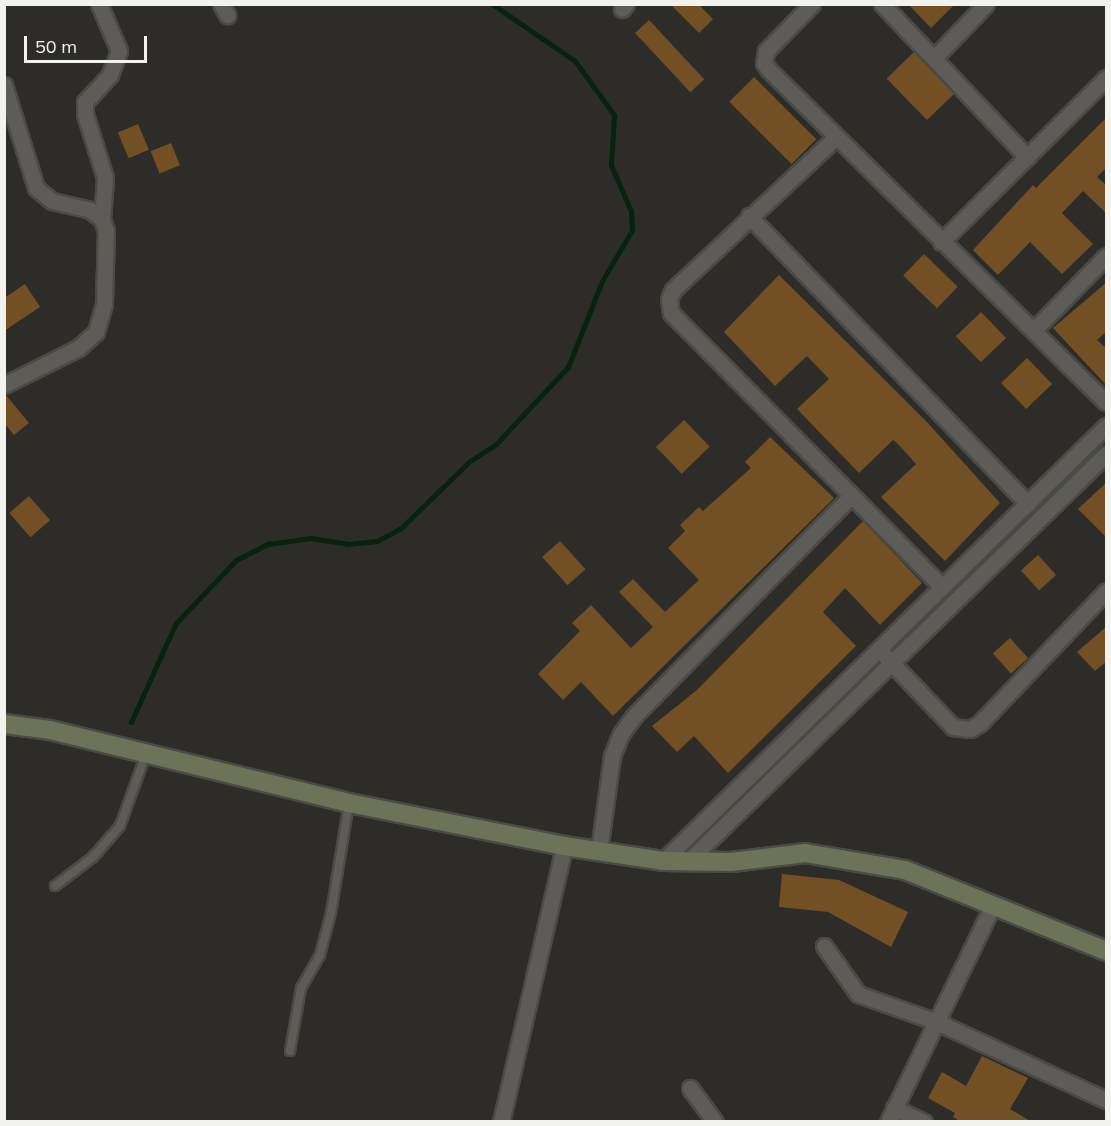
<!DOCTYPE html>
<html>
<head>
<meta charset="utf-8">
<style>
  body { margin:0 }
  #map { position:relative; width:1111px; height:1126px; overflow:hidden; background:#2d2c29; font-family:Mulish,sans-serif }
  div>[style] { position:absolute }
  .stream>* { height:5px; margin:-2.5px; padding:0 2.5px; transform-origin:2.5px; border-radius:2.5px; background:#06230f }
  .building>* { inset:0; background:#735024; transform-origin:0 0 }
  .roads { filter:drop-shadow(2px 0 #4a4a46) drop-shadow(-2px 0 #4a4a46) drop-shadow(0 2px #4a4a46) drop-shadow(0 -2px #4a4a46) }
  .lane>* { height:8px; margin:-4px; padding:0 4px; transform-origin:4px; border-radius:4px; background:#5d5c58 }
  .street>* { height:15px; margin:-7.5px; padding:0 7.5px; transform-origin:7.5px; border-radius:7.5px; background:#5d5c58 }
  .secondary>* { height:18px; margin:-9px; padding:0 9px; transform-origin:9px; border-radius:9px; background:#6c7357 }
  span { translate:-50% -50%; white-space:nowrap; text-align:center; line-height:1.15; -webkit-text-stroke:6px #2d2c29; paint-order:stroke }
  .frame { position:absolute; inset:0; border:6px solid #f2f2ef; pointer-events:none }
  .scale { position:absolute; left:24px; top:36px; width:123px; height:27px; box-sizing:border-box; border:3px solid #f2f2ef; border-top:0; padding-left:8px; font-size:18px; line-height:21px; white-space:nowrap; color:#f2f2ef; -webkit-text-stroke:4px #2d2c29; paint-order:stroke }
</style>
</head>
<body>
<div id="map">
  <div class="stream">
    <i style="left:131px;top:722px;width:109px;rotate:-65.6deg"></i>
    <i style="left:176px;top:623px;width:87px;rotate:-46.4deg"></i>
    <i style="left:236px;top:560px;width:36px;rotate:-27deg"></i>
    <i style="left:268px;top:544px;width:43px;rotate:-7.9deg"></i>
    <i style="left:311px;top:538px;width:37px;rotate:9deg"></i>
    <i style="left:348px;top:544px;width:29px;rotate:-6deg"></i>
    <i style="left:377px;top:541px;width:27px;rotate:-28deg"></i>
    <i style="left:401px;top:528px;width:96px;rotate:-44.2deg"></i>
    <i style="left:470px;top:461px;width:31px;rotate:-33deg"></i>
    <i style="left:496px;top:444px;width:105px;rotate:-46.9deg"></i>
    <i style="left:568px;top:367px;width:92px;rotate:-68.4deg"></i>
    <i style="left:602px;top:281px;width:59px;rotate:-59.5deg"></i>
    <i style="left:632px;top:230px;width:19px;rotate:-93deg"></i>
    <i style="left:631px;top:211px;width:50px;rotate:-113.5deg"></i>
    <i style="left:611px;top:165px;width:50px;rotate:-86.6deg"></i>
    <i style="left:614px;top:115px;width:67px;rotate:-125.8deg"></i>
    <i style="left:575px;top:61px;width:101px;rotate:-145.5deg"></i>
  </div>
  <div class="building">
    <i style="clip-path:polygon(670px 4px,698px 4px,713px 19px,699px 33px)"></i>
    <i style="clip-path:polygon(908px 4px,955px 4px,931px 28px)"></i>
    <i style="left:649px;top:20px;width:81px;height:19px;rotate:47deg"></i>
    <i style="left:914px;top:52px;width:58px;height:38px;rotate:46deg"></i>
    <i style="left:754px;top:77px;width:88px;height:35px;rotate:45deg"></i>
    <i style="clip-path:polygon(1107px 117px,1106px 168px,1097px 177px,1107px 186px,1107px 214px,1083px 191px,1062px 213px,1093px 244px,1062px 274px,1030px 242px,998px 275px,973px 250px,1033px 185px,1036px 188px)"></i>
    <i style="left:138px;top:124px;width:28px;height:22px;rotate:67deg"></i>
    <i style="left:171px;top:143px;width:24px;height:22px;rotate:68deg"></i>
    <i style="left:924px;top:254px;width:47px;height:30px;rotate:44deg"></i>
    <i style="clip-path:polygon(779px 275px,926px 421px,1000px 503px,945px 561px,881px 497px,916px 464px,897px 443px,893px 440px,859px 473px,797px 409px,829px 379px,807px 356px,775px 386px,724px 332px)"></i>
    <i style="clip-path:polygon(1107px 282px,1107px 331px,1097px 340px,1107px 349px,1107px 386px,1053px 328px)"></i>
    <i style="clip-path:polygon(25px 284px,40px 307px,4px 331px,4px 298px)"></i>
    <i style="left:981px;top:312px;width:36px;height:35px;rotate:46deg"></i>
    <i style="left:1027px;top:358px;width:36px;height:36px;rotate:46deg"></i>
    <i style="clip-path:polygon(5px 394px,29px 423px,14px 435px,4px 423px)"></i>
    <i style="left:684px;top:420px;width:37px;height:39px;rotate:46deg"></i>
    <i style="clip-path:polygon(770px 437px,834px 498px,613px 716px,581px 682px,563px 700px,538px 674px,580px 631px,572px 623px,591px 605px,631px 648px,653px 627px,619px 592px,633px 579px,665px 612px,699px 580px,668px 548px,685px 531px,680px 525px,699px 507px,703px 511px,751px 468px,745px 462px)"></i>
    <i style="clip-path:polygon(1107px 482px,1107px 538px,1078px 509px)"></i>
    <i style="left:29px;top:496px;width:32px;height:26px;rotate:49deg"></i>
    <i style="clip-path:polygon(863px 521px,922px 583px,880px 625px,845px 588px,823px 612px,856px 646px,728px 773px,694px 736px,677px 752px,652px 726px,697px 690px)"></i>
    <i style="left:560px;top:541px;width:38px;height:24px;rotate:48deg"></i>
    <i style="left:1038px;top:555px;width:27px;height:23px;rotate:48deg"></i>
    <i style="clip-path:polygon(1107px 626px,1107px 661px,1095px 671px,1077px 652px)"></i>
    <i style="left:1010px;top:638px;width:27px;height:23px;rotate:48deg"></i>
    <i style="clip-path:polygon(782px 874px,839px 880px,908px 912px,891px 947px,828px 912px,779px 907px)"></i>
    <i style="clip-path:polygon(982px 1056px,1028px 1078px,1010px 1109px,1032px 1122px,961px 1122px,953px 1117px,955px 1113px,928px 1098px,942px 1072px,966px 1086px)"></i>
  </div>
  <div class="roads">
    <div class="lane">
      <i style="left:55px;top:886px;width:48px;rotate:-37.3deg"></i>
      <i style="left:93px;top:857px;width:41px;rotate:-48.9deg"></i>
      <i style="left:120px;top:826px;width:77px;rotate:-70.1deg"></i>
      <i style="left:290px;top:1051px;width:64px;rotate:-80.1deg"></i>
      <i style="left:301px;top:988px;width:38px;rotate:-60deg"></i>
      <i style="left:320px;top:955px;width:43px;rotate:-75.3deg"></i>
      <i style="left:331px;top:913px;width:111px;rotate:-80.7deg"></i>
    </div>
    <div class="street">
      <i style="left:99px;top:4px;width:51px;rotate:66.9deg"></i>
      <i style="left:119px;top:51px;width:26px;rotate:111deg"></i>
      <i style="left:110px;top:75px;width:37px;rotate:133deg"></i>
      <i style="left:85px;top:102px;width:12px;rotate:90deg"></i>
      <i style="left:85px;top:114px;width:67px;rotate:72.6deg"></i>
      <i style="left:105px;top:178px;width:41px;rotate:94.2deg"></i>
      <i style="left:221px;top:4px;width:13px;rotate:61deg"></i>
      <i style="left:812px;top:4px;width:66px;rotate:134.4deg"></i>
      <i style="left:766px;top:51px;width:12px;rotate:99deg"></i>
      <i style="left:764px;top:63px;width:7px;rotate:56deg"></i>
      <i style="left:768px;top:69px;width:474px;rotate:44.6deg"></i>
      <i style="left:882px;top:4px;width:211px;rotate:46.5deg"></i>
      <i style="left:622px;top:9px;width:6px;rotate:-51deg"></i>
      <i style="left:934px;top:58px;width:75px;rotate:-46.1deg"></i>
      <i style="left:4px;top:85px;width:108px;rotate:72.7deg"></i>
      <i style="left:36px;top:188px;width:21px;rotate:39deg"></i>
      <i style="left:52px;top:201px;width:39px;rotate:13deg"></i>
      <i style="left:90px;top:210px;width:15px;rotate:37deg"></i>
      <i style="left:102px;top:219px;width:13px;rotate:72deg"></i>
      <i style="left:106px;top:231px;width:73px;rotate:91.6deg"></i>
      <i style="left:104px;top:304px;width:29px;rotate:106deg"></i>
      <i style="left:96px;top:332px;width:24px;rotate:138deg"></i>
      <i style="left:78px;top:348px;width:83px;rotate:153.4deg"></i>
      <i style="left:836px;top:137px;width:224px;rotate:136.8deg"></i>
      <i style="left:673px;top:290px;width:10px;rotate:114deg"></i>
      <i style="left:669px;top:299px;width:14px;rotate:82deg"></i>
      <i style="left:671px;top:313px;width:385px;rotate:45.3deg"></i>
      <i style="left:749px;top:216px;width:401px;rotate:45.9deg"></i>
      <i style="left:941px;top:242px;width:233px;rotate:-44.8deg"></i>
      <i style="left:1034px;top:330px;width:103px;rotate:-45.8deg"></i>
      <i style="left:886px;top:657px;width:97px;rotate:46.3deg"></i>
      <i style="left:953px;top:727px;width:17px;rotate:7deg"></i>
      <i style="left:970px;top:729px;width:12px;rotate:-31deg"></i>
      <i style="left:980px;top:723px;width:182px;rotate:-46.3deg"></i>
      <i style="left:599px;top:851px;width:96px;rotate:-82.2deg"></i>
      <i style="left:612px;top:756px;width:24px;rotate:-68deg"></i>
      <i style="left:621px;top:734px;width:22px;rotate:-54deg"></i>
      <i style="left:634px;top:716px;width:310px;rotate:-45.4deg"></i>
      <i style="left:663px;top:861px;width:621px;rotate:-44.48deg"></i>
      <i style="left:688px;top:861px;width:583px;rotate:-44.24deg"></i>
      <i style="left:824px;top:946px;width:59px;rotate:54.7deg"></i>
      <i style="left:858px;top:994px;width:84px;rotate:19.5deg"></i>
      <i style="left:937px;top:1022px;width:186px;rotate:24.8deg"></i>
      <i style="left:690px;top:1088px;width:42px;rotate:53.7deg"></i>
      <i style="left:894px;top:1108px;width:33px;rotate:25deg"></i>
      <i style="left:501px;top:1122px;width:283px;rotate:-77.1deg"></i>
      <i style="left:888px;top:1122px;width:241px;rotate:-64.2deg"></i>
    </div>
    <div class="secondary">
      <i style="left:4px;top:724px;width:46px;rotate:7.4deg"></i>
      <i style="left:50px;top:730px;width:308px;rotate:13.7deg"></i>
      <i style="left:349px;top:803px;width:219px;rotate:11.3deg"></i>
      <i style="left:564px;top:846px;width:100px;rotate:8.6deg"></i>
      <i style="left:663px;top:861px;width:68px;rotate:0.8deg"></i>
      <i style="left:731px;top:862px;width:75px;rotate:-6.9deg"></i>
      <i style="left:805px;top:853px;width:101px;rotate:9.6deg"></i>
      <i style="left:905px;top:870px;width:217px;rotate:21.9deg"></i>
    </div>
  </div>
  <div class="frame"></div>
  <div class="scale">50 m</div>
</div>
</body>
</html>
